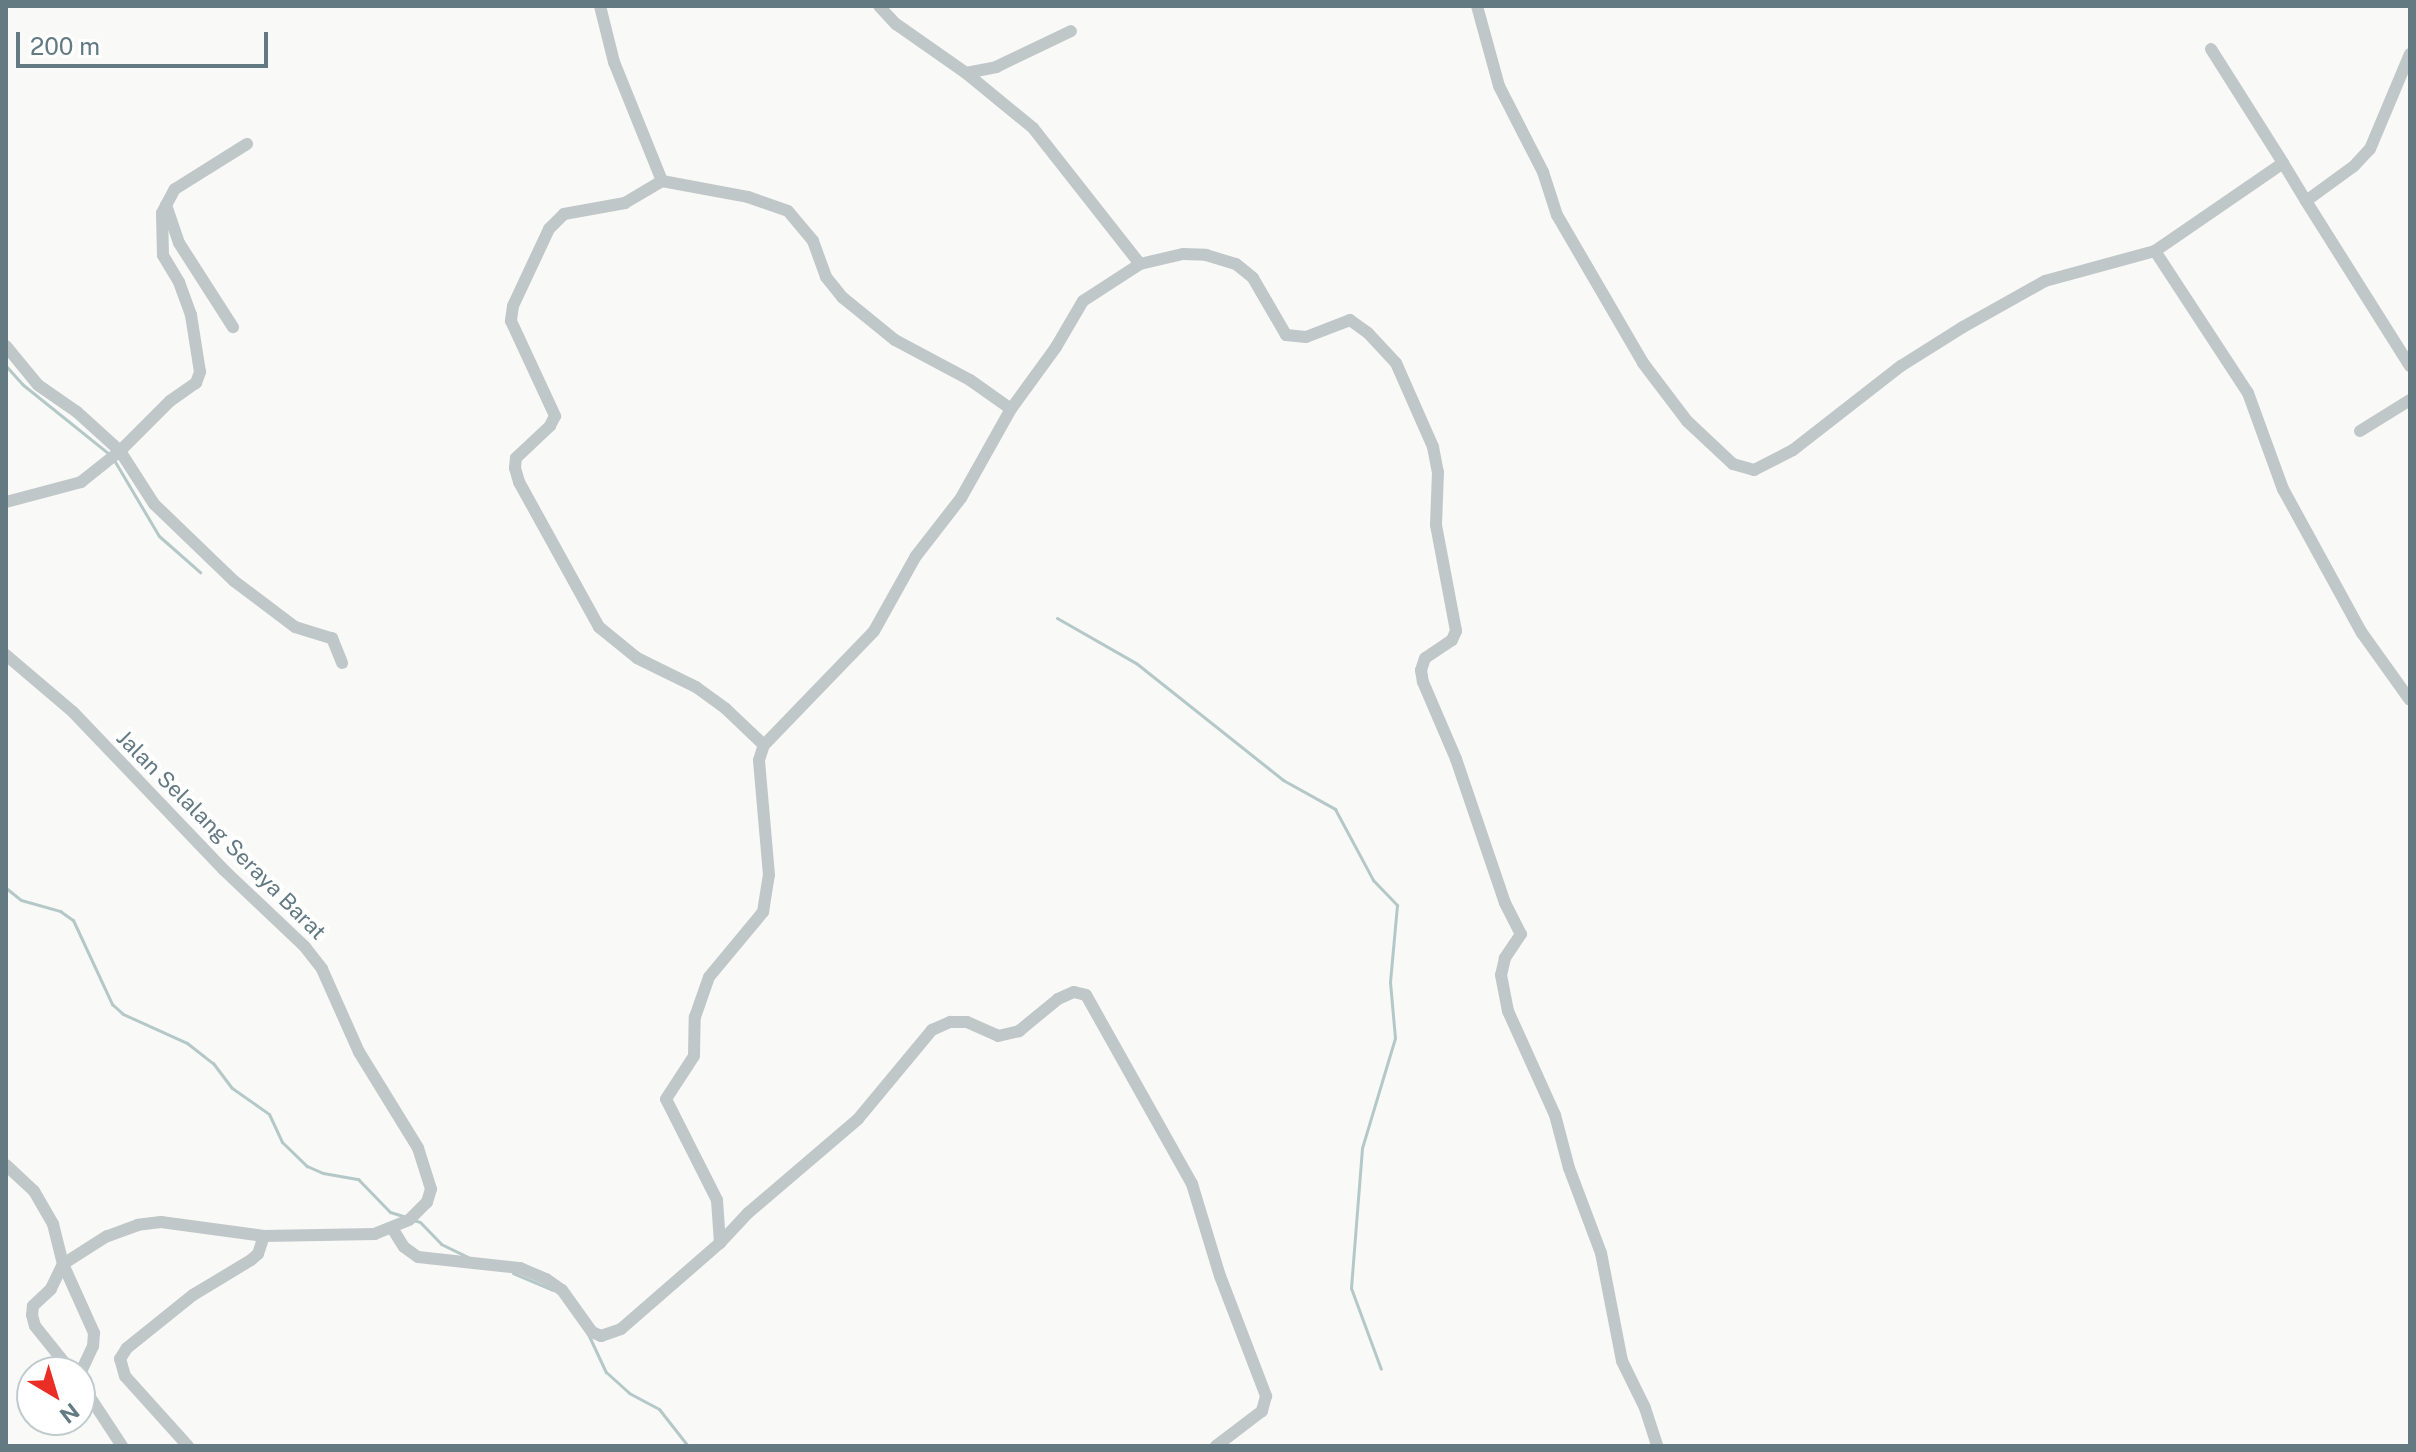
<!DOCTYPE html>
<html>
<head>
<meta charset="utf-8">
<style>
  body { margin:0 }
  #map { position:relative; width:2416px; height:1452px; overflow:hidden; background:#f9f9f7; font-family:"Public Sans",sans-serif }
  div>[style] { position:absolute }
  .stream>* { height:3px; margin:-1.5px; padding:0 1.5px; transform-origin:1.5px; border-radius:1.5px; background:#b5c8c8 }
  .minor>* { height:12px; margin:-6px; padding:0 6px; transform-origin:6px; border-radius:6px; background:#c0c7c9 }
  span { translate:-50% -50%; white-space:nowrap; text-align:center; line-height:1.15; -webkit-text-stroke:8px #fff; paint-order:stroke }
  .street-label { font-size:22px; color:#637a83 }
  .frame { position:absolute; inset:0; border:8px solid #637a83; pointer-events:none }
  .north { position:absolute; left:16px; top:1356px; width:80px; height:80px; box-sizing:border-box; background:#fff; border:2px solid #c1cacd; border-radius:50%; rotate:142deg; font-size:22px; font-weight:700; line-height:32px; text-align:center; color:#637a83 }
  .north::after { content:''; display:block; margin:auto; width:28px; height:36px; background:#ea2e26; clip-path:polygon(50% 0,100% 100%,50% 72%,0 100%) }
  .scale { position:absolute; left:16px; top:32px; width:252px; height:36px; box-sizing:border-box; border:4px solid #637a83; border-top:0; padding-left:10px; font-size:24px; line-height:28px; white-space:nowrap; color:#637a83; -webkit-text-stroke:6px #fff; paint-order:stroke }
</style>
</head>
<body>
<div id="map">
  <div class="stream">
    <i style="left:6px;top:366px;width:24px;rotate:48deg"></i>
    <i style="left:22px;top:384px;width:112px;rotate:38.8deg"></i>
    <i style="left:114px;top:460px;width:88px;rotate:59.4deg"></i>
    <i style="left:159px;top:536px;width:55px;rotate:41.3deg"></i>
    <i style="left:1057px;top:618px;width:91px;rotate:29.7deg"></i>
    <i style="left:1136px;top:663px;width:188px;rotate:38.5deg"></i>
    <i style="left:1283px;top:780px;width:60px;rotate:29.1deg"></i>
    <i style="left:1335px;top:809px;width:81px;rotate:61.8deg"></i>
    <i style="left:1373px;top:880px;width:35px;rotate:46deg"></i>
    <i style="left:1397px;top:905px;width:77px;rotate:95.2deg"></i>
    <i style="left:1390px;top:982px;width:56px;rotate:84.9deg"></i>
    <i style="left:1395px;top:1038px;width:115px;rotate:106.7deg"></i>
    <i style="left:1362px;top:1148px;width:140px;rotate:94.5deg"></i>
    <i style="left:1351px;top:1288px;width:86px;rotate:69.7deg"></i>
    <i style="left:6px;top:888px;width:19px;rotate:39deg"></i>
    <i style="left:21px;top:900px;width:41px;rotate:15.8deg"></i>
    <i style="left:60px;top:911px;width:16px;rotate:35deg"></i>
    <i style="left:73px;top:920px;width:93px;rotate:65.1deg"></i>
    <i style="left:112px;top:1004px;width:15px;rotate:42deg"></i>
    <i style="left:123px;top:1014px;width:70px;rotate:24.4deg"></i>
    <i style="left:187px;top:1043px;width:33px;rotate:38deg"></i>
    <i style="left:213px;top:1063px;width:31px;rotate:53deg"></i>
    <i style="left:232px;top:1088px;width:45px;rotate:35.1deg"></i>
    <i style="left:269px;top:1114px;width:31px;rotate:65deg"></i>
    <i style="left:282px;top:1142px;width:35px;rotate:44deg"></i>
    <i style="left:307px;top:1166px;width:17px;rotate:24deg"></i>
    <i style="left:323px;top:1173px;width:36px;rotate:10deg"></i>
    <i style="left:358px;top:1179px;width:46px;rotate:45.9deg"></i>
    <i style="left:390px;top:1212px;width:17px;rotate:17deg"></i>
    <i style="left:413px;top:1220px;width:7px;rotate:16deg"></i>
    <i style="left:420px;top:1222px;width:30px;rotate:46deg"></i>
    <i style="left:441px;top:1244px;width:30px;rotate:26deg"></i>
    <i style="left:513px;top:1273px;width:43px;rotate:23deg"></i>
    <i style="left:589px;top:1336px;width:40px;rotate:65deg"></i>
    <i style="left:606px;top:1372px;width:31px;rotate:42deg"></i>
    <i style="left:629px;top:1393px;width:34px;rotate:28deg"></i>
    <i style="left:659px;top:1409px;width:47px;rotate:51.9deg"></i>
  </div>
  <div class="minor">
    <i style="left:600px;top:6px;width:58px;rotate:76deg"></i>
    <i style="left:614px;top:62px;width:128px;rotate:68deg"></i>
    <i style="left:662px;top:181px;width:87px;rotate:10.5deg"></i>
    <i style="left:748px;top:197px;width:42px;rotate:19.3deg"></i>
    <i style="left:788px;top:211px;width:39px;rotate:50deg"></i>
    <i style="left:813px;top:241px;width:38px;rotate:70deg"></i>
    <i style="left:826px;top:277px;width:26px;rotate:51deg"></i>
    <i style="left:842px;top:297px;width:68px;rotate:39.1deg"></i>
    <i style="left:895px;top:340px;width:85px;rotate:28.1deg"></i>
    <i style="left:970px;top:380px;width:50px;rotate:35.3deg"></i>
    <i style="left:879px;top:6px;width:25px;rotate:47deg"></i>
    <i style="left:896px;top:24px;width:85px;rotate:35deg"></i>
    <i style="left:966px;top:73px;width:87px;rotate:39.4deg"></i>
    <i style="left:1033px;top:128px;width:173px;rotate:51.8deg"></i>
    <i style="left:1477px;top:6px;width:83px;rotate:74.6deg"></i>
    <i style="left:1499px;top:86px;width:97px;rotate:62.9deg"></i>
    <i style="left:1543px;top:172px;width:45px;rotate:72deg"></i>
    <i style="left:1557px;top:215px;width:171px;rotate:59.8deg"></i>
    <i style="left:1643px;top:363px;width:73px;rotate:52.8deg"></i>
    <i style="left:1687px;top:421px;width:63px;rotate:43.1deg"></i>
    <i style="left:1733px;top:464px;width:22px;rotate:16deg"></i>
    <i style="left:1754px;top:470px;width:44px;rotate:-27.1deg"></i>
    <i style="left:1793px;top:450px;width:137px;rotate:-37.9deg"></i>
    <i style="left:1901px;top:366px;width:73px;rotate:-32.2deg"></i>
    <i style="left:1963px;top:327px;width:94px;rotate:-29.3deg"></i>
    <i style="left:2045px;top:281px;width:114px;rotate:-15.3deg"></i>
    <i style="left:2155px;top:251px;width:155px;rotate:-34.5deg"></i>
    <i style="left:2283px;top:163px;width:44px;rotate:58.8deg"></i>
    <i style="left:2306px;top:201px;width:59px;rotate:-36.1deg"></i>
    <i style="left:2354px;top:166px;width:23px;rotate:-47deg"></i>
    <i style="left:2370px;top:149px;width:103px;rotate:-67.2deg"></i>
    <i style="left:2211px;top:49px;width:135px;rotate:57.7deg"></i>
    <i style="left:966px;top:73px;width:31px;rotate:-11deg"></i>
    <i style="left:996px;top:67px;width:83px;rotate:-25.6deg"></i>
    <i style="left:662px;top:181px;width:43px;rotate:149.3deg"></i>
    <i style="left:625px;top:203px;width:62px;rotate:169.8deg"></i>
    <i style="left:564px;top:214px;width:21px;rotate:135deg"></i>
    <i style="left:549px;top:229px;width:85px;rotate:115.1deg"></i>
    <i style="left:513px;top:306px;width:15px;rotate:98deg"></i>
    <i style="left:511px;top:321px;width:105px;rotate:65.1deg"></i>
    <i style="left:555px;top:416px;width:11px;rotate:117deg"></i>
    <i style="left:550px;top:426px;width:47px;rotate:136.7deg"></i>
    <i style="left:516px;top:458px;width:10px;rotate:96deg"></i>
    <i style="left:515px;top:468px;width:15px;rotate:74deg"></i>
    <i style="left:519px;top:482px;width:166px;rotate:61.1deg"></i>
    <i style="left:599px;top:627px;width:49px;rotate:39.2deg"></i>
    <i style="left:637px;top:658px;width:66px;rotate:26.2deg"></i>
    <i style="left:696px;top:687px;width:37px;rotate:36deg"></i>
    <i style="left:726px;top:709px;width:52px;rotate:43.5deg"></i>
    <i style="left:2306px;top:201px;width:195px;rotate:57.8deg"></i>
    <i style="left:166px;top:205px;width:40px;rotate:71.1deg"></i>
    <i style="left:179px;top:243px;width:100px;rotate:57.3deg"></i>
    <i style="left:2155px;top:251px;width:170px;rotate:56.8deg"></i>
    <i style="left:2248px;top:393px;width:102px;rotate:70deg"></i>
    <i style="left:2283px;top:489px;width:164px;rotate:61.3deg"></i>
    <i style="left:2362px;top:633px;width:82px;rotate:54.4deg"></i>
    <i style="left:6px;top:346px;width:50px;rotate:50.6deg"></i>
    <i style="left:38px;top:385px;width:47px;rotate:34.7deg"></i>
    <i style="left:77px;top:412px;width:58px;rotate:42.2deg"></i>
    <i style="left:120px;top:451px;width:63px;rotate:57.3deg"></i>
    <i style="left:154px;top:504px;width:111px;rotate:43.9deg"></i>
    <i style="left:234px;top:581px;width:76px;rotate:37deg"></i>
    <i style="left:295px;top:627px;width:39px;rotate:17deg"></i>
    <i style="left:332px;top:638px;width:27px;rotate:68deg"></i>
    <i style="left:2360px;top:431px;width:59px;rotate:-31.8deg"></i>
    <i style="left:6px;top:502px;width:78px;rotate:-14.9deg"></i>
    <i style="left:81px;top:482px;width:50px;rotate:-38.5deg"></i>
    <i style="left:120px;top:451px;width:71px;rotate:-45deg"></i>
    <i style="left:170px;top:401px;width:32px;rotate:-35deg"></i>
    <i style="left:196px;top:383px;width:12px;rotate:-70deg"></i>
    <i style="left:200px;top:372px;width:58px;rotate:-99deg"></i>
    <i style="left:191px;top:315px;width:35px;rotate:-110deg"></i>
    <i style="left:179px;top:282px;width:31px;rotate:-121deg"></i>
    <i style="left:163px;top:255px;width:42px;rotate:-91.4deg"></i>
    <i style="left:162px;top:213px;width:27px;rotate:-62deg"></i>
    <i style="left:175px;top:189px;width:85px;rotate:-32deg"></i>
    <i style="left:6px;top:655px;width:88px;rotate:40.4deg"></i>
    <i style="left:73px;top:712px;width:220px;rotate:46.3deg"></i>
    <i style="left:225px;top:871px;width:110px;rotate:43.5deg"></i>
    <i style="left:305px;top:947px;width:28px;rotate:52deg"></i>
    <i style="left:322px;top:969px;width:91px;rotate:66deg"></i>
    <i style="left:359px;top:1052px;width:113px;rotate:58.4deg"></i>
    <i style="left:418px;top:1148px;width:43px;rotate:72.4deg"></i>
    <i style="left:431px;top:1189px;width:14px;rotate:107deg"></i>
    <i style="left:427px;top:1202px;width:25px;rotate:135deg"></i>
    <i style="left:409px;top:1220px;width:37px;rotate:158deg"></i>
    <i style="left:375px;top:1234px;width:111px;rotate:179deg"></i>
    <i style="left:264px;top:1236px;width:104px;rotate:-172.3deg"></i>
    <i style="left:161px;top:1222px;width:23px;rotate:173deg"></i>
    <i style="left:138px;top:1225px;width:33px;rotate:160deg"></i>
    <i style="left:107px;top:1236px;width:52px;rotate:147.5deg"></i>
    <i style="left:63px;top:1264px;width:76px;rotate:65.8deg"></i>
    <i style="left:94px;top:1333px;width:13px;rotate:94deg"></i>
    <i style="left:93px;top:1346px;width:31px;rotate:115deg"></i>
    <i style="left:6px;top:1165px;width:38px;rotate:43deg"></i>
    <i style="left:34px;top:1191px;width:38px;rotate:60deg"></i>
    <i style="left:53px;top:1224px;width:41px;rotate:76deg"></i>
    <i style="left:63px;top:1264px;width:28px;rotate:116deg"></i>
    <i style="left:51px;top:1289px;width:25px;rotate:137deg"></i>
    <i style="left:33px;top:1306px;width:9px;rotate:96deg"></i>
    <i style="left:32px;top:1315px;width:11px;rotate:75deg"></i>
    <i style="left:35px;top:1326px;width:59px;rotate:51.2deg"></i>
    <i style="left:392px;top:1228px;width:22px;rotate:58deg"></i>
    <i style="left:404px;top:1247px;width:17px;rotate:36deg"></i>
    <i style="left:418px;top:1257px;width:103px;rotate:6.2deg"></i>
    <i style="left:520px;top:1268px;width:28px;rotate:23deg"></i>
    <i style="left:546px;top:1279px;width:19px;rotate:35deg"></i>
    <i style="left:562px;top:1290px;width:52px;rotate:54.5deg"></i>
    <i style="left:592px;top:1332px;width:10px;rotate:24deg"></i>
    <i style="left:601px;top:1336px;width:21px;rotate:-19deg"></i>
    <i style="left:621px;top:1329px;width:131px;rotate:-41deg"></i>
    <i style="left:720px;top:1243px;width:43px;rotate:-94deg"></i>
    <i style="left:717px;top:1200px;width:113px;rotate:-116.8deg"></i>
    <i style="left:666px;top:1099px;width:51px;rotate:-56.9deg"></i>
    <i style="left:694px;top:1056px;width:39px;rotate:-89deg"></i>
    <i style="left:695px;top:1017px;width:42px;rotate:-70.7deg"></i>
    <i style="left:709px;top:977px;width:85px;rotate:-50.3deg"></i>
    <i style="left:763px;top:912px;width:37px;rotate:-81deg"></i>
    <i style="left:769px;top:875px;width:115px;rotate:-95deg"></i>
    <i style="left:759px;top:760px;width:16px;rotate:-72deg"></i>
    <i style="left:764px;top:745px;width:158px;rotate:-46deg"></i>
    <i style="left:874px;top:631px;width:86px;rotate:-60.8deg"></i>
    <i style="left:916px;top:556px;width:73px;rotate:-52.2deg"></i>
    <i style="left:961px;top:498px;width:102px;rotate:-60.7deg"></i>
    <i style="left:1011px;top:409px;width:77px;rotate:-54deg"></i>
    <i style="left:1056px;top:347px;width:53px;rotate:-59.6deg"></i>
    <i style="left:1083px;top:301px;width:68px;rotate:-33deg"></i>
    <i style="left:1140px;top:264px;width:44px;rotate:-13.1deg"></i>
    <i style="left:1183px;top:254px;width:23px;rotate:2deg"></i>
    <i style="left:1206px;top:255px;width:31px;rotate:17deg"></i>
    <i style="left:1236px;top:264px;width:22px;rotate:39deg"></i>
    <i style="left:1253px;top:278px;width:66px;rotate:59.9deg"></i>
    <i style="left:1286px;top:335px;width:20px;rotate:6deg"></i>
    <i style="left:1306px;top:337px;width:47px;rotate:-21.1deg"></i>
    <i style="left:1350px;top:320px;width:22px;rotate:36deg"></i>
    <i style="left:1368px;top:333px;width:41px;rotate:47deg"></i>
    <i style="left:1396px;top:363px;width:92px;rotate:66.2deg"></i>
    <i style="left:1433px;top:447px;width:25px;rotate:79deg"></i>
    <i style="left:1438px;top:472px;width:53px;rotate:92.2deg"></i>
    <i style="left:1436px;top:525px;width:108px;rotate:79.3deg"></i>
    <i style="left:1456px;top:631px;width:10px;rotate:114deg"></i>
    <i style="left:1452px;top:640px;width:32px;rotate:146deg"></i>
    <i style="left:1425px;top:658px;width:13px;rotate:108deg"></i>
    <i style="left:1421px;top:670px;width:12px;rotate:81deg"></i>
    <i style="left:1423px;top:682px;width:84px;rotate:66.8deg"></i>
    <i style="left:1456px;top:759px;width:152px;rotate:71.2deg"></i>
    <i style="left:1505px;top:903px;width:35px;rotate:63deg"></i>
    <i style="left:1521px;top:934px;width:29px;rotate:124deg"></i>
    <i style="left:1505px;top:958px;width:17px;rotate:103deg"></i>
    <i style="left:1501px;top:975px;width:37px;rotate:79deg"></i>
    <i style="left:1508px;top:1011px;width:114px;rotate:65.7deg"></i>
    <i style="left:1555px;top:1115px;width:55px;rotate:75.2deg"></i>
    <i style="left:1569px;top:1168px;width:91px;rotate:69.4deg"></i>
    <i style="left:1601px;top:1253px;width:110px;rotate:79deg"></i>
    <i style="left:1622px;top:1361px;width:52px;rotate:63.9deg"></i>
    <i style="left:1645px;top:1408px;width:40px;rotate:72deg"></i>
    <i style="left:720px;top:1243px;width:41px;rotate:-47deg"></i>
    <i style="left:748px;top:1213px;width:145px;rotate:-40.5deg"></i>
    <i style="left:858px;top:1119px;width:116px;rotate:-50.3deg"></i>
    <i style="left:932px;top:1030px;width:20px;rotate:-24deg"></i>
    <i style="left:950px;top:1022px;width:17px"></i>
    <i style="left:967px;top:1022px;width:34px;rotate:24deg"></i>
    <i style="left:998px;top:1036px;width:22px;rotate:-13deg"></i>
    <i style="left:1019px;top:1031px;width:50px;rotate:-39.4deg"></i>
    <i style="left:1058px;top:999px;width:17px;rotate:-24deg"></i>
    <i style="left:1074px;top:992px;width:12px;rotate:14deg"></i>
    <i style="left:1086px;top:995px;width:217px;rotate:60.7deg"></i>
    <i style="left:1192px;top:1184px;width:96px;rotate:73.1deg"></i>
    <i style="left:1220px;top:1276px;width:129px;rotate:69deg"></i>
    <i style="left:1266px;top:1396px;width:16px;rotate:105deg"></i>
    <i style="left:1262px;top:1411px;width:58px;rotate:142.7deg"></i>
    <i style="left:80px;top:1382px;width:77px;rotate:56.7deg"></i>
    <i style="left:188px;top:1446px;width:94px;rotate:-132deg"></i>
    <i style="left:125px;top:1376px;width:18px;rotate:-106deg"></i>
    <i style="left:120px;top:1359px;width:13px;rotate:-58deg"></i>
    <i style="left:127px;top:1348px;width:85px;rotate:-38.8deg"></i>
    <i style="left:193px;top:1295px;width:68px;rotate:-31.1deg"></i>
    <i style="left:251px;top:1260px;width:9px;rotate:-41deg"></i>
    <i style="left:258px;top:1254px;width:19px;rotate:-72deg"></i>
  </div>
  <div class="street-label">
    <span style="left:221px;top:835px;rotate:45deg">Jalan Selalang Seraya Barat</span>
  </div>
  <div class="frame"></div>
  <div class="north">N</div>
  <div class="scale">200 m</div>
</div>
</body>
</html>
